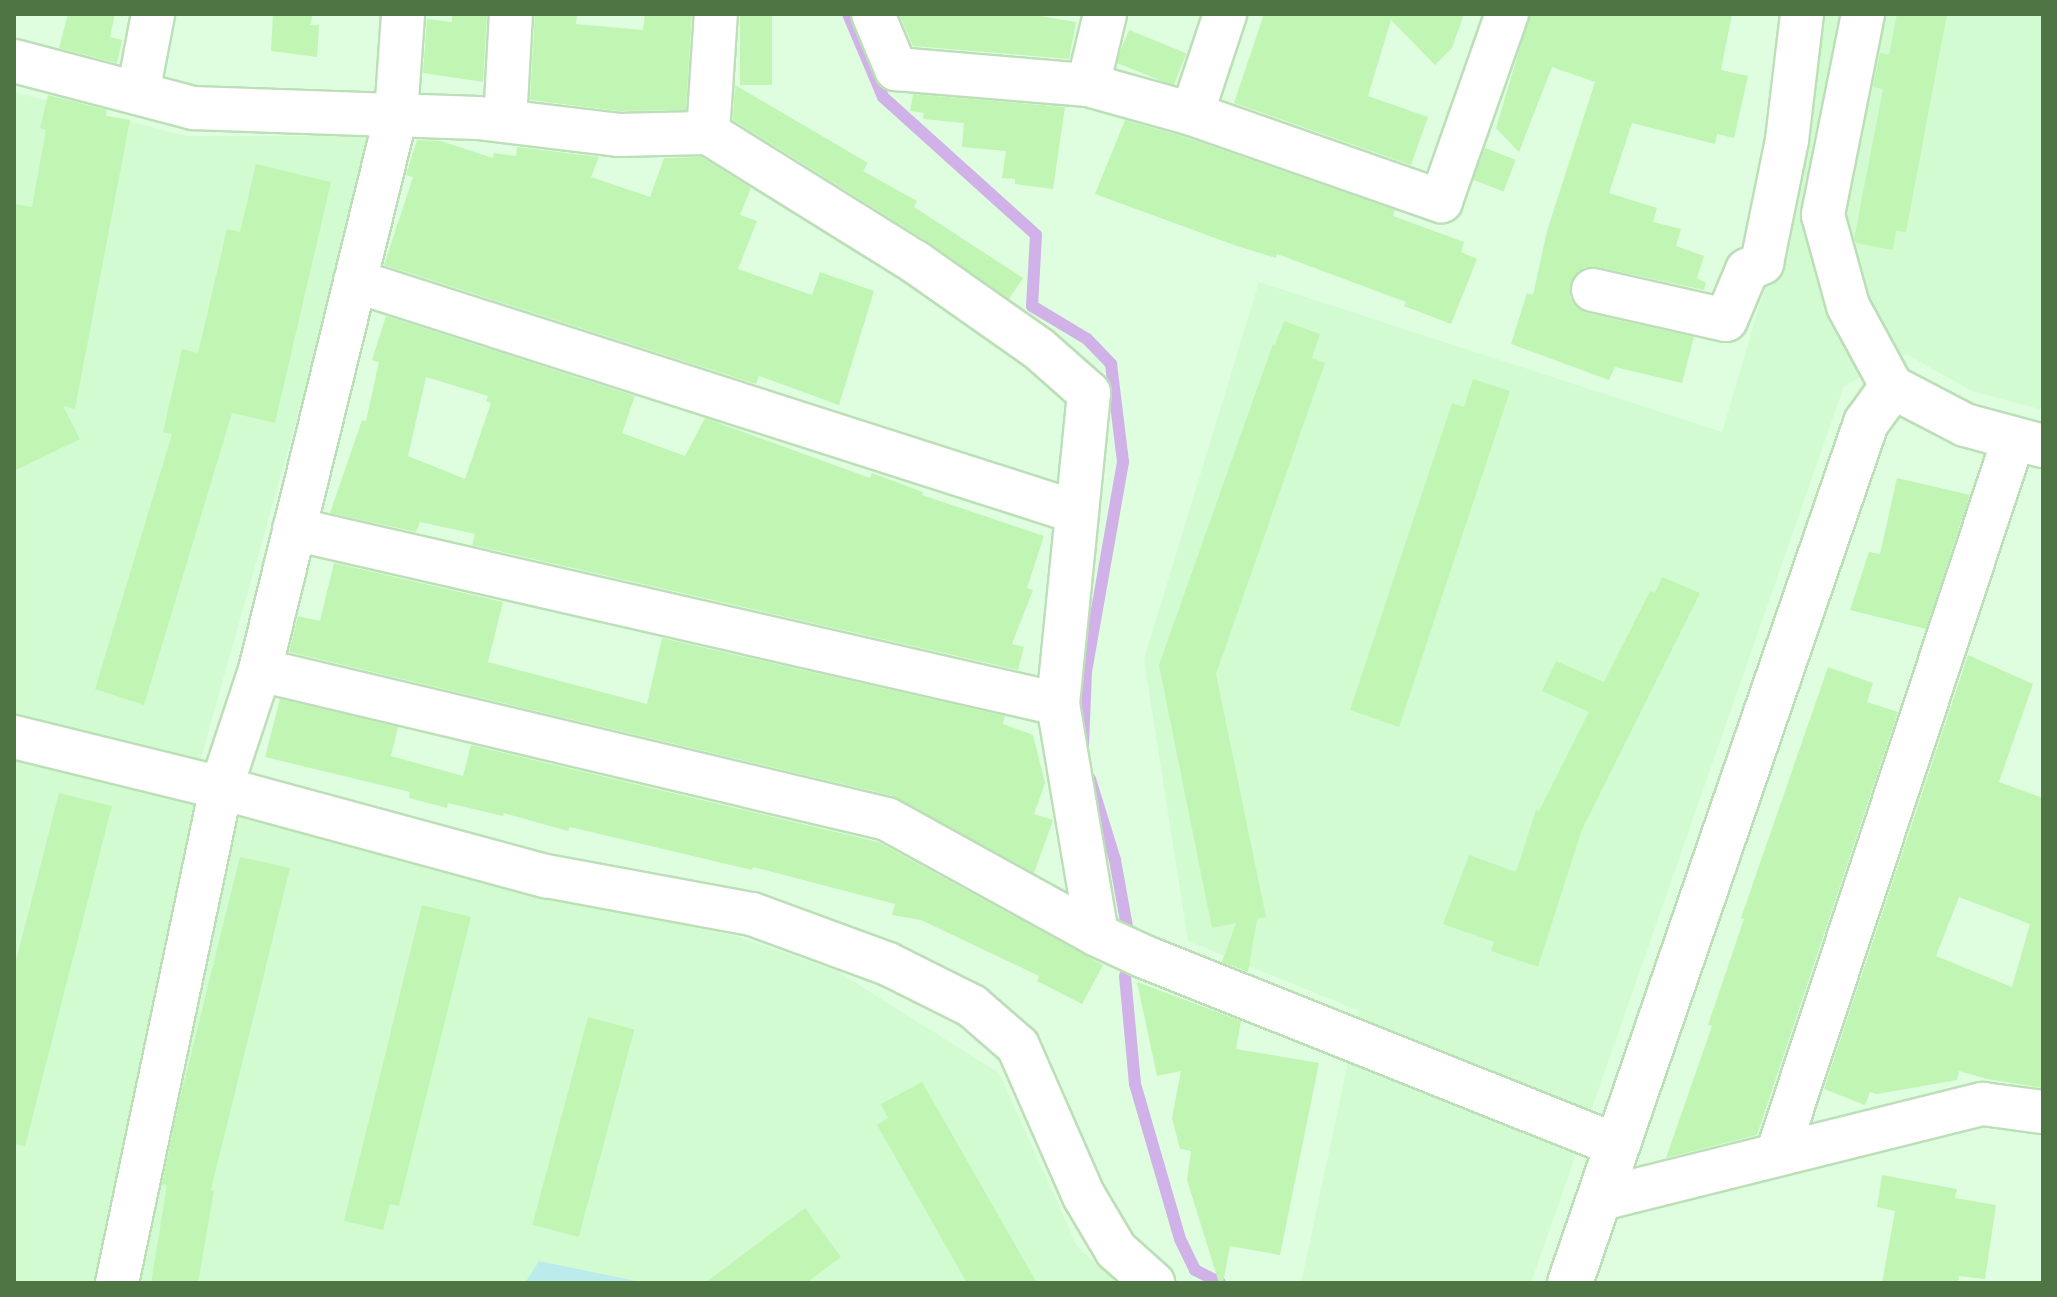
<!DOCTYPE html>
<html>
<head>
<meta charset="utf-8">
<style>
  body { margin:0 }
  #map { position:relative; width:2057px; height:1297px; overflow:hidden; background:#defedf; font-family:Arial,sans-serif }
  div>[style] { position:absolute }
  .residential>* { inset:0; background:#d3fbd2 }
  .green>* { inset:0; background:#bcebeb }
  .stream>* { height:12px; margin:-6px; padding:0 6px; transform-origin:6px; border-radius:6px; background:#d0b2e8 }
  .building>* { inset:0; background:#c1f5b4; transform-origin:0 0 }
  .roads { filter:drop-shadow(2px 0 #bcdfb7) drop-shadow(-2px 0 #bcdfb7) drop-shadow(0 2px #bcdfb7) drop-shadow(0 -2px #bcdfb7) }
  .minor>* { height:42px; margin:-21px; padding:0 21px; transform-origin:21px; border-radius:21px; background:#fff }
  .tertiary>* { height:44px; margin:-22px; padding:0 22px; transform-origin:22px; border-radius:22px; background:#fff }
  span { translate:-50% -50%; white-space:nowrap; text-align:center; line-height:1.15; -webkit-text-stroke:8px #e6ffe6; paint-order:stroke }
  .frame { position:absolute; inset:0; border:16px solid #507545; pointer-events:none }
</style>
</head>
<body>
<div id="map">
  <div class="residential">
    <i style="clip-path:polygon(1819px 14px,2043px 14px,2043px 410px,1972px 391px,1906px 354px,1844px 386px,1531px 1283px,1301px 1283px,1359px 1011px,1188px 941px,1144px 659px,1259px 282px,1722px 432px,1796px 183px)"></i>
    <i style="clip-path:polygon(14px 92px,186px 136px,371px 136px,363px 184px,188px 804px,372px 852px,740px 937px,837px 971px,999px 1073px,1077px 1246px,1117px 1283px,14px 1283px)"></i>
  </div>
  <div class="green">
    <i style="clip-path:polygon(539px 1261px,631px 1280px,644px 1283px,525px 1283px)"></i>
  </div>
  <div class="stream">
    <i style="left:848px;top:14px;width:90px;rotate:67.1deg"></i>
    <i style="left:883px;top:97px;width:206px;rotate:42deg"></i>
    <i style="left:1036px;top:235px;width:71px;rotate:93.2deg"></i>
    <i style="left:1032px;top:306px;width:64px;rotate:31deg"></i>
    <i style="left:1087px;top:339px;width:35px;rotate:46deg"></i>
    <i style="left:1111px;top:364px;width:99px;rotate:83deg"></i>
    <i style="left:1123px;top:462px;width:212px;rotate:100deg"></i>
    <i style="left:1086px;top:671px;width:75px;rotate:92.3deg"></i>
    <i style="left:1090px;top:779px;width:85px;rotate:72.8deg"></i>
    <i style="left:1115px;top:860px;width:68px;rotate:79.8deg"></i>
    <i style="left:1125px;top:976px;width:108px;rotate:84.7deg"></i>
    <i style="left:1135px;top:1084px;width:161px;rotate:73.8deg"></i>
    <i style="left:1180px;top:1239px;width:34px;rotate:64deg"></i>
    <i style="left:1195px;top:1270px;width:28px;rotate:27deg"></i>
  </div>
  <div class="building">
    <i style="clip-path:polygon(68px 14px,115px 14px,110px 37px,122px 40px,117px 63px,59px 48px)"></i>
    <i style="clip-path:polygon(273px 14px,313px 14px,310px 25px,319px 25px,317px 57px,271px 51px)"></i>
    <i style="clip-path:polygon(452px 14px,487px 14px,483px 82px,423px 73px,427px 19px,452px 22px)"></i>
    <i style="clip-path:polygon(535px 14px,577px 14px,576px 24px,643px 30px,645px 14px,692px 14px,686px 110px,619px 111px,530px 100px)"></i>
    <i style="left:740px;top:14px;width:32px;height:71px"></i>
    <i style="clip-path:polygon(899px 14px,1028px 14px,1076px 22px,1069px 59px,913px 46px)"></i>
    <i style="clip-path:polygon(1264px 14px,1464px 14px,1452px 48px,1435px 65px,1391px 20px,1368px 96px,1428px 117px,1411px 165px,1234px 103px)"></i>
    <i style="clip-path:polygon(1530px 14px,1732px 14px,1721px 70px,1748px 76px,1734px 138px,1717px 134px,1715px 144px,1632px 123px,1609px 193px,1657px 208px,1653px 222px,1681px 229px,1676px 246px,1704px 256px,1697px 278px,1706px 283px,1704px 290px,1598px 267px,1585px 267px,1576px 273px,1570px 286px,1570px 298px,1576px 307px,1587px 313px,1694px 337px,1682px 383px,1615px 367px,1609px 380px,1511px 344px,1527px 293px,1533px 295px,1547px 231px,1595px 82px,1552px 67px,1519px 152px,1496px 128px)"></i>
    <i style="clip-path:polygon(1897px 14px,1947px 14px,1906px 232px,1896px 231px,1893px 250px,1856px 243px,1854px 239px,1883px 89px,1873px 87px,1880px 53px,1889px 55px)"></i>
    <i style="left:1129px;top:30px;width:62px;height:35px;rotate:22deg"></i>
    <i style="clip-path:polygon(735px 85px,868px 163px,863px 171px,917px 201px,914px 207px,1023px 278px,1009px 299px,927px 241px,733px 120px)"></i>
    <i style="clip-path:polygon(913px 94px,1065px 107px,1053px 189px,1015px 184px,1015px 179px,1002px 178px,1006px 151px,962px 147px,964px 123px,923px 119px,924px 113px,910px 111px)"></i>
    <i style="clip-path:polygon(48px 95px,107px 110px,106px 116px,130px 120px,75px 409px,63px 406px,80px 439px,14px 471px,14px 204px,32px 207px,46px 130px,40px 128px)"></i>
    <i style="clip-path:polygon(1125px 120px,1185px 137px,1395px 210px,1393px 216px,1464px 242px,1461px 252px,1477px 259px,1451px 324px,1404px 306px,1406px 302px,1277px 254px,1276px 258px,1237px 246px,1095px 194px)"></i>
    <i style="clip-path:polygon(417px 140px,441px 141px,493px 158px,494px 153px,516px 156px,517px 147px,599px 157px,591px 177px,650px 197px,664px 158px,701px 157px,751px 188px,740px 215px,757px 221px,738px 269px,812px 295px,820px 272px,874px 291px,839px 405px,759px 376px,756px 384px,384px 265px,413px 177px,406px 175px)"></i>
    <i style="left:1485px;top:148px;width:33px;height:34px;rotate:21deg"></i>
    <i style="clip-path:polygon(256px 164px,331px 182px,275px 423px,232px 413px,144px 705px,95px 689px,172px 434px,163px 432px,182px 349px,198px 353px,227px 229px,240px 232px)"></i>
    <i style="clip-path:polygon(evenodd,386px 316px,635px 396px,622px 433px,685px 456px,705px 418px,870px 478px,872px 473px,923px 492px,922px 495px,1044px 536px,1027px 588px,1033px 590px,1012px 644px,1024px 647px,1018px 670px,472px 545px,475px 534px,420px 522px,416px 532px,330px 513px,362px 420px,366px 421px,379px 362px,372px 360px,386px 316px,426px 377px,488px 396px,486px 401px,491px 403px,465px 479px,408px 456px,426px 377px)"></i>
    <i style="clip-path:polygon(1284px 321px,1320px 334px,1312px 358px,1325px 363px,1216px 674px,1266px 917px,1257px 919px,1248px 972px,1222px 962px,1236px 923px,1212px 928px,1159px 665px,1273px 344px,1275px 345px)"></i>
    <i style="clip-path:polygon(1473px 379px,1510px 391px,1399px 727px,1350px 710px,1452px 403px,1464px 407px)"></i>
    <i style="clip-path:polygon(1897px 478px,1970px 495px,1926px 629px,1850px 610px,1869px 552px,1880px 554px)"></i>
    <i style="clip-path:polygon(334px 563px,503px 602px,488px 662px,647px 704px,662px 638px,1005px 716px,1003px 724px,1033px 735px,1045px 783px,1034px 814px,1053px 820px,1034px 873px,893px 796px,289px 652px,298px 616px,320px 621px)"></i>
    <i style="clip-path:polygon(1662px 577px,1700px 593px,1581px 832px,1538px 967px,1491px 951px,1494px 942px,1443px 924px,1469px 855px,1516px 872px,1536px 810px,1539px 811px,1589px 712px,1542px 691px,1556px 661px,1604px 682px,1650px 591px,1655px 593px)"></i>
    <i style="clip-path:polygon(evenodd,1968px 655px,2033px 684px,1999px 782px,2043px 798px,2043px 1088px,1987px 1079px,1959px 1071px,1957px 1080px,1877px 1094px,1870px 1092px,1865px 1105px,1824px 1089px,1968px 655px,1959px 897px,2030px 924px,2012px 987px,1936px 956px,1959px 897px)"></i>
    <i style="clip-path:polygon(1828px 667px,1873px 683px,1867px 702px,1898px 712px,1757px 1135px,1666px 1158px,1712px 1026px,1708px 1025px,1744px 919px,1741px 918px)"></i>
    <i style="clip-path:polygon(280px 699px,398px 727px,391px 756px,463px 776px,471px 745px,878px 842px,1103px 965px,1082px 1004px,1037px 981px,1039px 976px,921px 920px,892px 915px,895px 904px,753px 867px,752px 870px,570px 827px,568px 831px,504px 813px,503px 816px,448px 803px,447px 808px,409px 798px,410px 792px,265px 757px)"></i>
    <i style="clip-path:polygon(59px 793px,112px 806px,25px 1146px,14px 1144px,14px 969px)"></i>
    <i style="clip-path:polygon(240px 857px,290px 868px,211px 1190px,214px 1191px,198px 1283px,151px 1283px,167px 1185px,162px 1184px,179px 1103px)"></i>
    <i style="clip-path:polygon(422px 905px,471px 917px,399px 1206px,390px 1204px,383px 1230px,344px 1221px)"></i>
    <i style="clip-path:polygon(1137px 982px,1241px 1021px,1236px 1049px,1319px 1063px,1280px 1255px,1230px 1246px,1223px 1283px,1219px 1283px,1187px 1180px,1191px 1151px,1180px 1149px,1172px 1118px,1181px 1071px,1157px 1076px)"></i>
    <i style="left:588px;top:1017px;width:48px;height:215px;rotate:15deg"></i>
    <i style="clip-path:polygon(922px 1082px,993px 1206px,1037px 1283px,967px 1283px,877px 1125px,888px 1118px,881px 1104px)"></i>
    <i style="clip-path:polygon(1882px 1175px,1957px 1189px,1955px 1198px,1996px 1205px,1985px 1279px,1959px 1276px,1958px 1283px,1882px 1283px,1895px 1211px,1877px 1207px)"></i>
    <i style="clip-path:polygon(805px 1208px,841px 1257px,806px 1283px,705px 1283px)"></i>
  </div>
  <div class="roads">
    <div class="minor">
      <i style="left:873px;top:14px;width:60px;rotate:67.3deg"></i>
      <i style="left:896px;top:69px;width:193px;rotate:4.8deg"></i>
      <i style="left:1088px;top:85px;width:108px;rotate:15.6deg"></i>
      <i style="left:1192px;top:114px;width:264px;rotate:19.3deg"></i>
      <i style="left:1441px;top:201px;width:198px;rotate:-70.6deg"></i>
      <i style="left:1863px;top:14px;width:205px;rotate:101.3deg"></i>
      <i style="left:1823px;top:215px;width:94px;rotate:74.6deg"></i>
      <i style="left:1848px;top:306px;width:92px;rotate:61.5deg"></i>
      <i style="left:1892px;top:387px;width:82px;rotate:27.5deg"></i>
      <i style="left:1965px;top:425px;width:81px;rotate:15.1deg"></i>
      <i style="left:14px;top:61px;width:185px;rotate:14.7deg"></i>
      <i style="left:193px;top:108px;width:285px;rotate:2deg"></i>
      <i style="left:478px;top:118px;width:141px;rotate:6.9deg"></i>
      <i style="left:618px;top:135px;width:90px;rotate:-1.3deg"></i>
      <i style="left:708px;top:133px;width:243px;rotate:31.9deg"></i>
      <i style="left:914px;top:261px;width:151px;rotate:35.1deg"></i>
      <i style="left:1038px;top:348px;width:68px;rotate:41.4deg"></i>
      <i style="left:1089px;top:393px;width:313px;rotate:95.7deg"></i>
      <i style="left:1058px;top:704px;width:234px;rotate:80.4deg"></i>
      <i style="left:1088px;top:85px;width:73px;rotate:-76.5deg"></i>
      <i style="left:138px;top:93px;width:80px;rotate:-79.2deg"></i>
      <i style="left:1192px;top:114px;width:105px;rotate:-71.7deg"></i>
      <i style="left:505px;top:121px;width:107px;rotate:-86.8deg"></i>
      <i style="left:708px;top:133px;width:119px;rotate:-86.2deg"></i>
      <i style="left:355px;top:281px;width:757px;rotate:17.76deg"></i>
      <i style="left:1593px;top:290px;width:136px;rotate:12.7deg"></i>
      <i style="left:1726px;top:320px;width:54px;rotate:-67.2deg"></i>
      <i style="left:1747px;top:270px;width:17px;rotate:-25deg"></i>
      <i style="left:1762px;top:263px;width:126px;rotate:-78.5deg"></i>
      <i style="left:1787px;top:140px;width:127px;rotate:-83.2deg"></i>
      <i style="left:294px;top:529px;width:784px;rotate:12.9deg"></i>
      <i style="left:260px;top:670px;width:644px;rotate:13.37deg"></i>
      <i style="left:887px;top:819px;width:240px;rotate:28.9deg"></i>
      <i style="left:1097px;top:935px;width:53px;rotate:24.6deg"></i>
      <i style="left:1145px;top:957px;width:507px;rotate:21.76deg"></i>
      <i style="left:14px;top:737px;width:213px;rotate:13.8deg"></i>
      <i style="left:221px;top:788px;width:337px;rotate:15.2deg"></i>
      <i style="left:546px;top:876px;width:209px;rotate:10.5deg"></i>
      <i style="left:752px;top:914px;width:145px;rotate:20.2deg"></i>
      <i style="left:888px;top:964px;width:94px;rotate:26.6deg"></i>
      <i style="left:972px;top:1006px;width:61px;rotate:41deg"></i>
      <i style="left:1018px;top:1046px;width:164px;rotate:66.3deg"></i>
      <i style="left:1084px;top:1196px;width:63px;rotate:59.3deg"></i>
      <i style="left:1116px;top:1250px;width:50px;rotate:41.7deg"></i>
      <i style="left:1777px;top:1154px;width:754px;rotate:-71.69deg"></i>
      <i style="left:1601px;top:1199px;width:394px;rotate:-14deg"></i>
      <i style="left:1983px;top:1104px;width:61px;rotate:7.6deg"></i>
      <i style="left:117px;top:1283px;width:506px;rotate:-78.13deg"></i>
      <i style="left:221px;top:788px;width:124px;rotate:-71.7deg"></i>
      <i style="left:260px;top:670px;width:571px;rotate:-76.23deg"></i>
      <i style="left:396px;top:115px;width:101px;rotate:-86deg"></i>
    </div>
    <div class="tertiary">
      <i style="left:1570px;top:1283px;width:910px;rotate:-71.01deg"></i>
      <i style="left:1866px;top:423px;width:44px;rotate:-54.2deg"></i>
    </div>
  </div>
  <div class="frame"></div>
</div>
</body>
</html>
